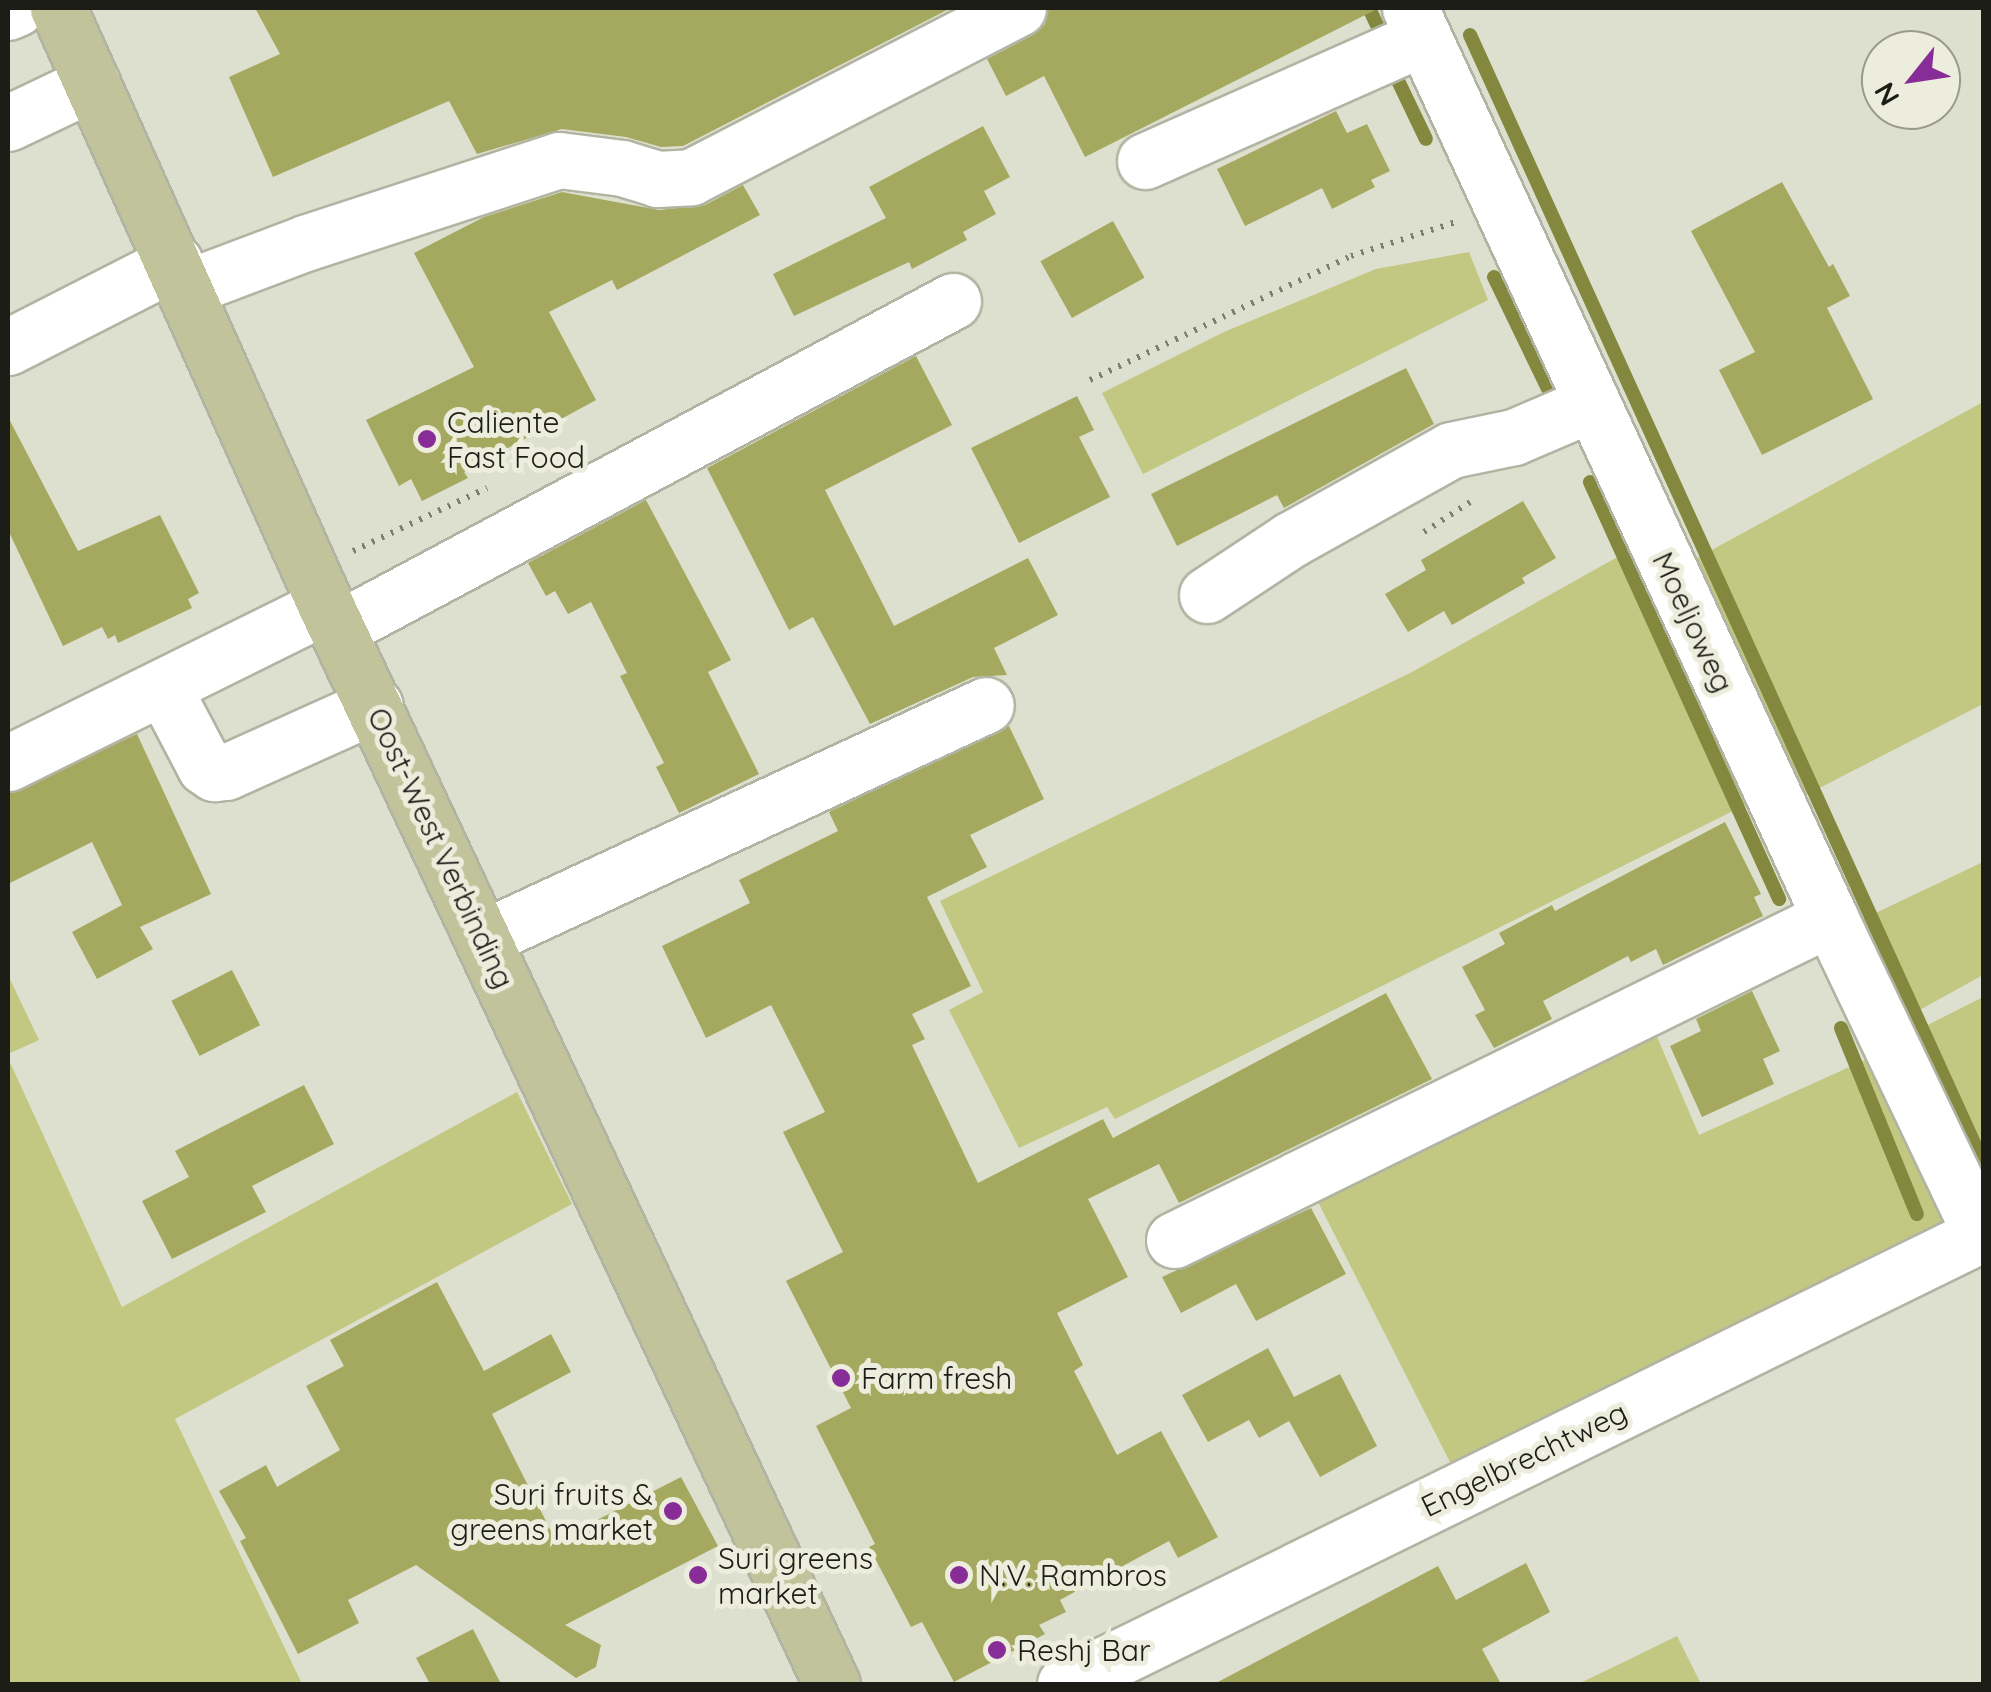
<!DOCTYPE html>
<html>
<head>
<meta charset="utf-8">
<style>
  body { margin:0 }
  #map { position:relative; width:1991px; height:1692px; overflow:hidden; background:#dee0cf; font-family:Quicksand,sans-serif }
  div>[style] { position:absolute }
  .green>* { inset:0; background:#c2c782 }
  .stream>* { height:14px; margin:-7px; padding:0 7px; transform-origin:7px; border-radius:7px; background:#84883e }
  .building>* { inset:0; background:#a5a95f; transform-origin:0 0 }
  .path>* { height:6px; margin-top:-3px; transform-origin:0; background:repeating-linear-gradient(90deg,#7d7e73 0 2.5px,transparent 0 10.5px) }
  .roads { filter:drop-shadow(2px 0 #b2b4a3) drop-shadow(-2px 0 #b2b4a3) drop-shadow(0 2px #b2b4a3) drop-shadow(0 -2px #b2b4a3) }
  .minor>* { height:55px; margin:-27.5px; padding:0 27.5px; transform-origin:27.5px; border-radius:27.5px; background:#fff }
  .major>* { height:55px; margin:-27.5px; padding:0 27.5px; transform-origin:27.5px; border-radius:27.5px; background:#c1c49b }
  .dots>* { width:28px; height:28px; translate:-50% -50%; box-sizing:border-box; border:5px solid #eceddc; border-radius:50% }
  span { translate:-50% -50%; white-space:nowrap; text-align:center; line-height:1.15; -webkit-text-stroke:10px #eceddc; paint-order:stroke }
  .poi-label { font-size:30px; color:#1d1d17 }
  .left { translate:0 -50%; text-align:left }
  .right { translate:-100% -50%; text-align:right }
  .street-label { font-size:30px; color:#1d1d17 }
  .frame { position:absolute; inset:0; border:10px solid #1d1d17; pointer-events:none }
  .north { position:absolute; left:1861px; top:30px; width:100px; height:100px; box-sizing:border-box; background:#eceddc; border:2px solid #999a8d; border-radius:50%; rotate:240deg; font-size:28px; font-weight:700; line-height:40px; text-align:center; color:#1d1d17 }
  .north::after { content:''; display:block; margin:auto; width:35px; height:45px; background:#882c97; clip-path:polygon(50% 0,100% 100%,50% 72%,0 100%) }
</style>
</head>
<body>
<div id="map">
  <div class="green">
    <i style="clip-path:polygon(1469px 252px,1488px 300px,1143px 474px,1102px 393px,1224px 332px,1376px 269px)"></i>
    <i style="clip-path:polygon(1983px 402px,1983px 704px,1798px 799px,1686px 564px)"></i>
    <i style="clip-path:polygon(1639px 545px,1759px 798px,1115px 1119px,1107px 1107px,1019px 1148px,949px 1010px,983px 992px,940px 901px,1412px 672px)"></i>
    <i style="clip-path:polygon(1983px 862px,1983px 975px,1896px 1023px,1846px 927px)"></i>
    <i style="clip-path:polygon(8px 975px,39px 1040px,8px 1054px)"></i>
    <i style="clip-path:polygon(1983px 997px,1983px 1192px,1910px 1034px)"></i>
    <i style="clip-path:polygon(1652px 1025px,1699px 1135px,1876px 1055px,1938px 1190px,1942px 1218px,1936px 1238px,1454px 1470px,1315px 1196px)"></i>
    <i style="clip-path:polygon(8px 1058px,122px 1307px,517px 1092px,572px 1204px,175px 1419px,302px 1684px,8px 1684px)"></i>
    <i style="clip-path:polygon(1677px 1636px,1701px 1684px,1578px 1684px,1628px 1660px)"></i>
  </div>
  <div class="stream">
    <i style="left:1369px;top:8px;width:23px;rotate:65deg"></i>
    <i style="left:1470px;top:35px;width:1239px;rotate:65.54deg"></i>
    <i style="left:1390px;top:64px;width:83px;rotate:64.4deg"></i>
    <i style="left:1494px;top:277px;width:131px;rotate:64.2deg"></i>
    <i style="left:1590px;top:482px;width:458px;rotate:65.6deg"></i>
    <i style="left:1841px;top:1028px;width:201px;rotate:67.8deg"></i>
  </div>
  <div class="building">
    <i style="clip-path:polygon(255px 8px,951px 8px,683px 146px,661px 147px,626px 137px,562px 129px,477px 154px,449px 101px,273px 177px,229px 77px,280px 54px)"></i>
    <i style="clip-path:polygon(1049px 8px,1379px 8px,1085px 157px,1044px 76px,1006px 96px,987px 59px,1033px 35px,1045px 24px)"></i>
    <i style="clip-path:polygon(1336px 111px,1347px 133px,1367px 124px,1390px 171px,1371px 180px,1375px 187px,1332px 209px,1322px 188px,1245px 226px,1217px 169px)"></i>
    <i style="clip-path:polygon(983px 126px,1010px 177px,984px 191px,996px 214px,963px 232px,967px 240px,912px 269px,909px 262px,794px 316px,773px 274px,886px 218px,869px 187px)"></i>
    <i style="clip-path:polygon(1782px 182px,1829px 267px,1833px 264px,1850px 296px,1827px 308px,1873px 399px,1762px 455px,1719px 370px,1755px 352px,1691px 231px)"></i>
    <i style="clip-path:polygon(743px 185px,760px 215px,617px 290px,612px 280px,549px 312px,596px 400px,464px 472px,468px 478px,422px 501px,411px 479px,399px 486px,366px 420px,474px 367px,414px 253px,484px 217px,562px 192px,659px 210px,705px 205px)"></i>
    <i style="left:1113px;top:221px;width:65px;height:83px;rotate:61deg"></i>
    <i style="clip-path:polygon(916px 356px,952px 425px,825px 490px,894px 626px,1028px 558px,1058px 615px,994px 648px,1007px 675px,973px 677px,870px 724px,813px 617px,789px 630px,707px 468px)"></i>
    <i style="clip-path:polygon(1406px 368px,1434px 424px,1284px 508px,1277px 495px,1177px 546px,1151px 494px)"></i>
    <i style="clip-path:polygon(1077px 396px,1094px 430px,1079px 437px,1110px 497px,1019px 543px,971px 448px)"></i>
    <i style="clip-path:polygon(8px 417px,78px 551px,160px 515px,199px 593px,188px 599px,192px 608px,118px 643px,115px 635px,108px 639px,102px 627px,63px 646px,8px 530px)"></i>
    <i style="clip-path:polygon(646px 500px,731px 660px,708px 672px,759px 774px,679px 813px,656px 767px,664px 763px,620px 676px,627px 673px,591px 602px,568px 614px,555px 591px,546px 596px,528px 563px)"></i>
    <i style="clip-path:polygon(1523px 501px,1556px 558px,1522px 578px,1525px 583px,1452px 625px,1444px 611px,1408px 632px,1385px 594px,1426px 570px,1421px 560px)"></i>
    <i style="clip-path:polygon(1009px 726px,1044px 799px,970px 835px,987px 867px,927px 897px,971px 986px,912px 1014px,925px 1039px,912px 1045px,978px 1183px,1103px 1119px,1113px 1138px,1386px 993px,1432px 1079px,1179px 1203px,1159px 1164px,1088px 1199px,1128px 1277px,1057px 1313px,1083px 1365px,1074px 1371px,1117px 1455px,1161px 1431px,1218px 1537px,1178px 1558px,1169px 1541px,1060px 1600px,1066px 1612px,1039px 1625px,1045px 1634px,954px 1682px,922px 1622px,911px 1627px,869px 1547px,875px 1544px,816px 1426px,851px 1408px,786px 1281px,843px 1252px,783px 1132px,825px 1112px,771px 1005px,706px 1038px,662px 946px,750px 903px,739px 880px,838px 831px,829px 812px)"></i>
    <i style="clip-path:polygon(137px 734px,211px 894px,140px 927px,153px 949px,97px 979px,72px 932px,122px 905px,92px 842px,8px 884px,8px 794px)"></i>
    <i style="clip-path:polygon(1725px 822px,1761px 894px,1754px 897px,1763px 916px,1663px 965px,1656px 949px,1631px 962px,1628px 956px,1543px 1001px,1552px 1019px,1494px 1048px,1475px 1015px,1485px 1010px,1462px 967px,1505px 944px,1499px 933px,1552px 905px,1555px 911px)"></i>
    <i style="left:232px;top:970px;width:62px;height:68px;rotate:63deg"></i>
    <i style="clip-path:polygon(1752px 991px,1780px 1051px,1763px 1059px,1774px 1084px,1702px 1117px,1670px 1046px,1701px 1031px,1696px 1019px)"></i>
    <i style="clip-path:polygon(304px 1085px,334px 1144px,252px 1186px,266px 1212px,172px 1259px,142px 1201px,189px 1177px,175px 1151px)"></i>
    <i style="clip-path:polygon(1311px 1208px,1346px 1274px,1256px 1321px,1236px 1284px,1181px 1313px,1162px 1277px)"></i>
    <i style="clip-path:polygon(437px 1282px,484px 1371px,551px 1334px,571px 1372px,492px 1414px,556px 1541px,681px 1477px,718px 1546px,565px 1625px,601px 1645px,596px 1667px,576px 1678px,416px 1565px,348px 1600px,359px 1623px,298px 1654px,240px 1541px,246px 1538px,219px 1491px,266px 1465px,277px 1487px,340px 1450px,306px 1386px,344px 1366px,330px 1340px)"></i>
    <i style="clip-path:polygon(1268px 1348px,1294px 1397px,1340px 1374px,1377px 1446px,1320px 1477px,1289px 1421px,1259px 1438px,1249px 1420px,1208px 1442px,1182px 1395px)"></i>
    <i style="clip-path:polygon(1526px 1563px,1550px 1612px,1482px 1649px,1501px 1684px,1214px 1684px,1438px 1566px,1456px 1600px)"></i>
    <i style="clip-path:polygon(473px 1629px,501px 1684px,430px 1684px,416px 1658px)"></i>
  </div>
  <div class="path">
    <i style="left:1090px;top:380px;width:289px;rotate:-25.4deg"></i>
    <i style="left:1351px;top:256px;width:110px;rotate:-17.9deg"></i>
    <i style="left:1424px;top:532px;width:55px;rotate:-33.1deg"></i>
    <i style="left:353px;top:551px;width:148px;rotate:-25.2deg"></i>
  </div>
  <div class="roads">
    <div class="minor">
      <i style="left:1410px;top:8px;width:1002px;rotate:65.22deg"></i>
      <i style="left:1830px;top:918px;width:351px;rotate:64.5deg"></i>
      <i style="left:8px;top:12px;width:10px;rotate:-24deg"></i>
      <i style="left:8px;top:123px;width:93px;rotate:-25.5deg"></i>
      <i style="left:1145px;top:161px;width:304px;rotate:-23.9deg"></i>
      <i style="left:186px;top:288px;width:127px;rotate:-20.7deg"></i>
      <i style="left:305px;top:243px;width:267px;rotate:-18.1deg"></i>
      <i style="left:559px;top:160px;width:64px;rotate:7.2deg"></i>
      <i style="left:622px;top:168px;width:37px;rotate:17deg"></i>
      <i style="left:657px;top:179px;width:34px;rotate:-3deg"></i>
      <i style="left:691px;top:177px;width:368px;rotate:-27.3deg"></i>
      <i style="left:8px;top:347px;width:187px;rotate:-27deg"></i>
      <i style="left:1207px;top:595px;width:100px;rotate:-33.5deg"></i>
      <i style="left:1290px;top:540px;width:184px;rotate:-29.2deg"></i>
      <i style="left:1451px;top:450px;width:64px;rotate:-11.7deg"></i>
      <i style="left:1514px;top:437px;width:84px;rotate:-23.2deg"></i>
      <i style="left:338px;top:629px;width:697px;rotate:-28.07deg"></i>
      <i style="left:163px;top:687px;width:90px;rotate:62.3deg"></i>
      <i style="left:205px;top:767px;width:11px;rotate:34deg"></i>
      <i style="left:214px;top:773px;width:12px;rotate:-5deg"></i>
      <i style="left:226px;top:772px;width:163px;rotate:-24.2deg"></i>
      <i style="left:8px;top:763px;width:355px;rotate:-26.3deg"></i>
      <i style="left:483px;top:938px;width:554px;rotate:-24.85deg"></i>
      <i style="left:1174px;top:1240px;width:731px;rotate:-26.14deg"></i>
      <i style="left:1065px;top:1684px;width:1024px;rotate:-26.14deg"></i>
    </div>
    <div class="major">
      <i style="left:58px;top:8px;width:655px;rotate:65.86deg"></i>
      <i style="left:326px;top:606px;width:1191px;rotate:64.86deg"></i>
    </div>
  </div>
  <div class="dots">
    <i style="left:427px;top:439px;background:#882c97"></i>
    <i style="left:841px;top:1378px;background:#882c97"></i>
    <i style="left:673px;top:1511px;background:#882c97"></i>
    <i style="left:698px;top:1575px;background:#882c97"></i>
    <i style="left:959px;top:1575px;background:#882c97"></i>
    <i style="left:997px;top:1650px;background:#882c97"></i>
  </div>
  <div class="poi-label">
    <span class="left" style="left:447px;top:439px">Caliente<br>Fast Food</span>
    <span class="left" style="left:861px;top:1378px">Farm fresh</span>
    <span class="right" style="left:653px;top:1511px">Suri fruits &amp;<br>greens market</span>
    <span class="left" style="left:718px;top:1575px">Suri greens<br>market</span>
    <span class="left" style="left:979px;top:1575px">N.V. Rambros</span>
    <span class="left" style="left:1017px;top:1650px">Reshj Bar</span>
  </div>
  <div class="street-label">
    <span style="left:1693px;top:622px;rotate:65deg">Moeljoweg</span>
    <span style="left:441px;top:848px;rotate:65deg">Oost-West Verbinding</span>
    <span style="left:1524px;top:1459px;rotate:-26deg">Engelbrechtweg</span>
  </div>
  <div class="frame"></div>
  <div class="north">N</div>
</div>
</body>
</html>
